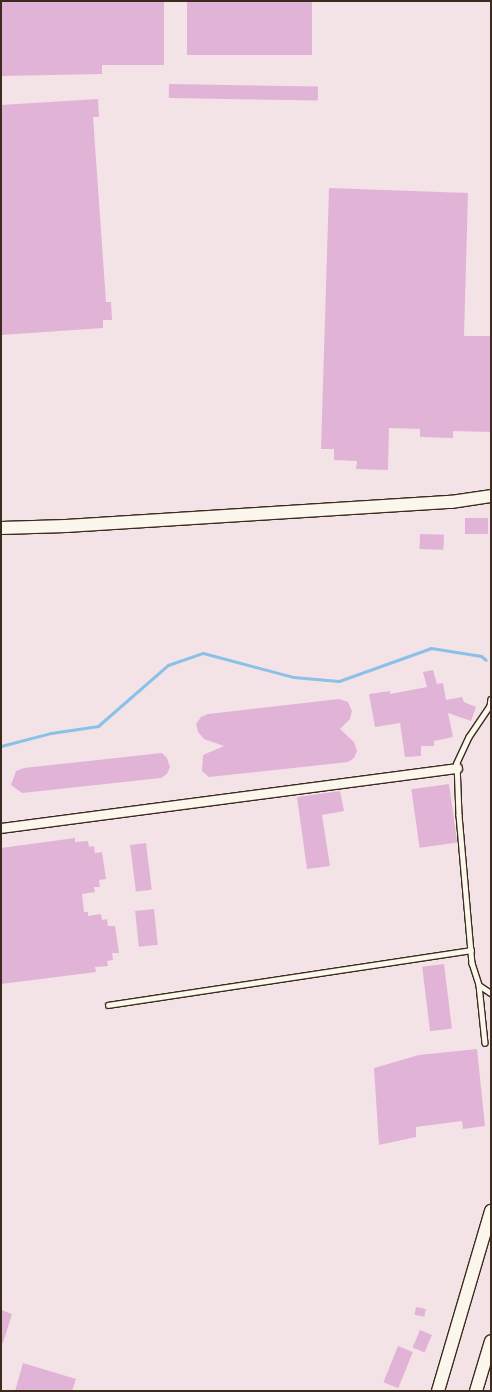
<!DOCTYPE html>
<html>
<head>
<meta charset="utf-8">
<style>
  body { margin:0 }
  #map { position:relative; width:492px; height:1392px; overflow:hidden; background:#fbf7ec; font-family:Caveat,sans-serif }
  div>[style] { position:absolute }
  .built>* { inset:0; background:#f3e3e6; transform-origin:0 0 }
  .stream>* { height:3px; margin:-1.5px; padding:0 1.5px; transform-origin:1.5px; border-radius:1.5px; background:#8bc0e8 }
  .building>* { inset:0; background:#e1b4d7; transform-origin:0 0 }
  .roads { filter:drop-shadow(1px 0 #3b2a1e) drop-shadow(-1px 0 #3b2a1e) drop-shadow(0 1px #3b2a1e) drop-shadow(0 -1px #3b2a1e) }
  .lane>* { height:4.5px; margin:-2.25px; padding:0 2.25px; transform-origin:2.25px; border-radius:2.25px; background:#fbf7ec }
  .street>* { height:9px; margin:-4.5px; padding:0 4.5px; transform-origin:4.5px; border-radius:4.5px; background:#fbf7ec }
  .secondary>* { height:12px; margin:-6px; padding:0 6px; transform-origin:6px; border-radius:6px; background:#fbf7ec }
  span { translate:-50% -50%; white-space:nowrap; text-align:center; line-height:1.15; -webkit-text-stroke:5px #fbf7ec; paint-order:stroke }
  .frame { position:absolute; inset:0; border:2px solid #3b2a1e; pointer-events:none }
</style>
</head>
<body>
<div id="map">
  <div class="built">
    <i style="left:1px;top:1px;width:490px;height:1390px"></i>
  </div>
  <div class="stream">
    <i style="left:1px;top:746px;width:52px;rotate:-14.6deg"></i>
    <i style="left:51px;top:733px;width:48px;rotate:-8.5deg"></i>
    <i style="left:98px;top:726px;width:93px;rotate:-41.1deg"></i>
    <i style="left:168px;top:665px;width:37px;rotate:-19deg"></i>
    <i style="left:203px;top:653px;width:93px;rotate:14.9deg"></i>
    <i style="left:293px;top:677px;width:46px;rotate:5deg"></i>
    <i style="left:339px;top:681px;width:98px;rotate:-19.7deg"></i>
    <i style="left:431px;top:648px;width:51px;rotate:9.1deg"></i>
    <i style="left:481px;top:656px;width:6px;rotate:39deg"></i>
  </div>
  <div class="building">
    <i style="clip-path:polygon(1px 1px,164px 1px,164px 65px,102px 65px,102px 74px,1px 76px)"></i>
    <i style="left:187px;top:1px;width:125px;height:54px"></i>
    <i style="left:169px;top:84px;width:149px;height:14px;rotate:1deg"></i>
    <i style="clip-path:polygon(98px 99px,99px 117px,93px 117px,106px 302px,111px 302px,112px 320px,103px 320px,103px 328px,1px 335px,1px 105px)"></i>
    <i style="clip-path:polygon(329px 188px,468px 193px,464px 336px,491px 336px,491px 432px,453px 431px,453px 438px,420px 437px,420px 429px,389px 428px,388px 470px,356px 469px,357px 461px,334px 460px,334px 449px,321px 449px)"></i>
    <i style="left:465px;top:518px;width:23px;height:16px"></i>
    <i style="left:420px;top:534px;width:24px;height:15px;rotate:2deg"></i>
    <i style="clip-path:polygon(433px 670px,437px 684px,443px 683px,446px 700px,462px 697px,464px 702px,476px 707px,471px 721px,448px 713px,453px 737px,434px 741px,434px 746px,421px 746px,421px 756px,405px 757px,400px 723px,375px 727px,369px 694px,390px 691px,390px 694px,427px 687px,423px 672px)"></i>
    <i style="clip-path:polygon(339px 699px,348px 702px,352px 711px,350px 719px,340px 729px,354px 742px,357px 751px,354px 758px,348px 762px,209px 777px,202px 771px,203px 755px,224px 746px,204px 739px,198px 732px,196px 724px,201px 717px,208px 714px)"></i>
    <i style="clip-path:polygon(162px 753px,167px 758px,170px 767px,167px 774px,161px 778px,22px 793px,11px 785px,16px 771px,24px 768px)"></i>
    <i style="left:449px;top:784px;width:59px;height:38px;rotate:82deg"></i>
    <i style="clip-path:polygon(340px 791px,344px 811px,322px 815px,330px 866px,307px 869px,297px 797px)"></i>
    <i style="clip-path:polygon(75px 838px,75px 842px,88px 841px,89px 847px,94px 846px,95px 853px,102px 852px,106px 879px,99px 880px,100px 887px,94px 887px,95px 892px,82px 894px,84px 912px,88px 912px,88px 916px,101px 914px,102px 920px,107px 919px,108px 926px,115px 926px,119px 953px,112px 953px,113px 960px,107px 961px,108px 966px,95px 967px,96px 972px,1px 984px,1px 848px)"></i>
    <i style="left:146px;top:843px;width:47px;height:16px;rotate:83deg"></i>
    <i style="left:154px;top:909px;width:36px;height:19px;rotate:84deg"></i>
    <i style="left:444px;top:964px;width:65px;height:22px;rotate:83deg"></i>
    <i style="clip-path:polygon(477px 1049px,485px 1126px,463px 1129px,462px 1121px,416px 1127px,416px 1137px,379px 1145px,374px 1068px,419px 1055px)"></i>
    <i style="left:416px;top:1307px;width:10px;height:8px;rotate:11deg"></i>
    <i style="clip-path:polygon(1px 1310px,12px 1314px,3px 1343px,1px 1343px)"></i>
    <i style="left:420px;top:1330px;width:13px;height:19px;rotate:23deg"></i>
    <i style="left:398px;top:1346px;width:16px;height:39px;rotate:22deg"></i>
    <i style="clip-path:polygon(23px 1363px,76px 1379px,72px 1391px,15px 1391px)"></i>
  </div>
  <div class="roads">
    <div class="lane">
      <i style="left:491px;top:699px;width:7px;rotate:98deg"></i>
      <i style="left:490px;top:706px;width:37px;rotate:124deg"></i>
      <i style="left:469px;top:737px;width:29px;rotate:115deg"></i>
      <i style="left:457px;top:763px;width:52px;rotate:87.8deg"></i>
      <i style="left:459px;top:815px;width:149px;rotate:85deg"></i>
      <i style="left:472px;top:963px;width:23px;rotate:72deg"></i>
      <i style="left:479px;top:985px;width:14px;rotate:34deg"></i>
      <i style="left:479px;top:985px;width:58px;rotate:84.1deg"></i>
      <i style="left:108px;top:1005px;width:367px;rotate:-8.6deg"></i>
    </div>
    <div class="street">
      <i style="left:1px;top:828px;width:460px;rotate:-7.5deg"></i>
    </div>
    <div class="secondary">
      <i style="left:1px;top:528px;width:65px;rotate:-1.8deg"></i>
      <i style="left:66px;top:526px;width:386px;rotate:-3.6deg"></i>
      <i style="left:451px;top:502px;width:40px;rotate:-8.5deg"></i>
      <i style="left:438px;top:1391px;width:188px;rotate:-73.6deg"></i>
      <i style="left:476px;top:1391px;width:52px;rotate:-73.3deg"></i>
    </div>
  </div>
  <div class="frame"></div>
</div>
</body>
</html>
